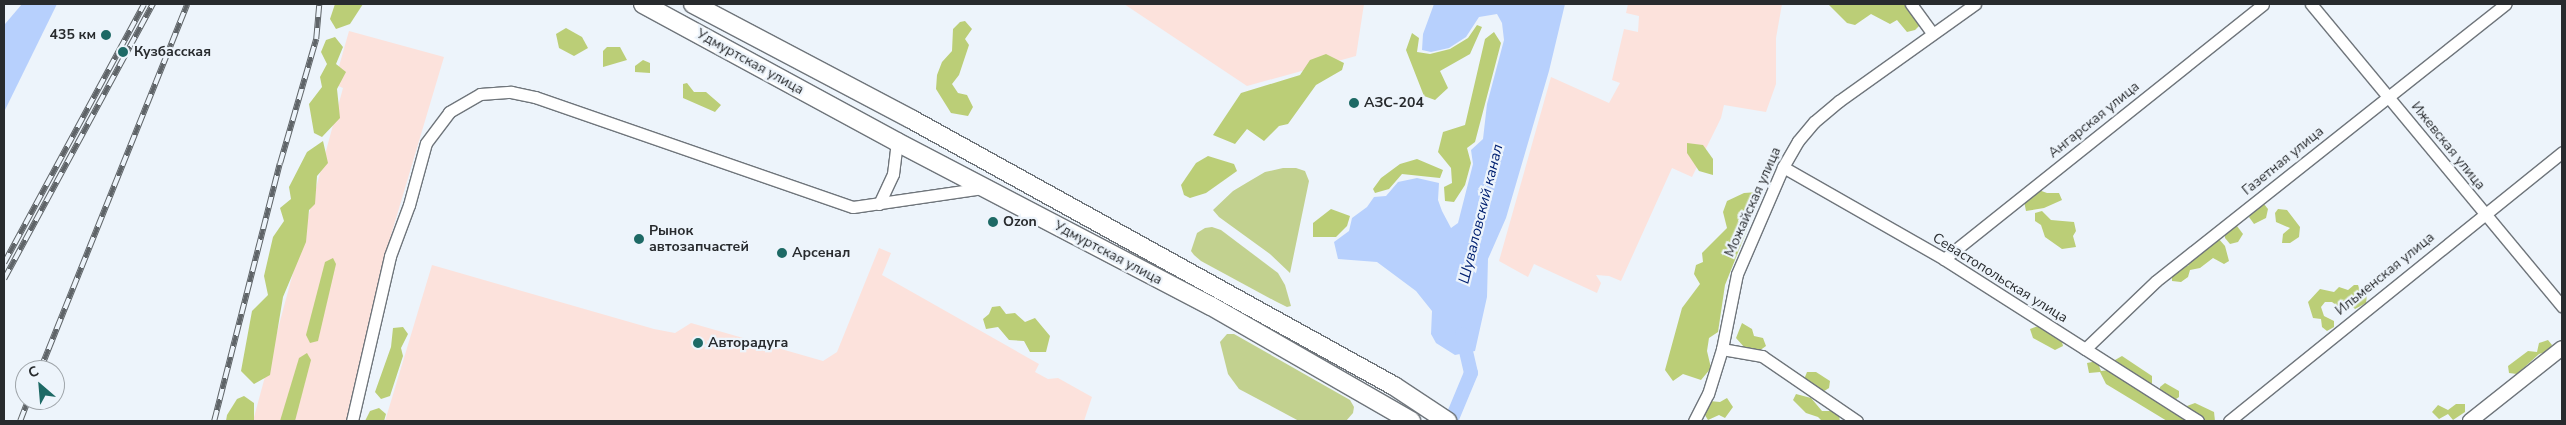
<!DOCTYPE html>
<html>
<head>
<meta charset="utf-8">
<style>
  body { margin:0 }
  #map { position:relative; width:2566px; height:425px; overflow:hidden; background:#edf4fb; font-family:"Nunito Sans",sans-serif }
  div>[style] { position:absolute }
  .industrial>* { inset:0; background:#fce2dc }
  .green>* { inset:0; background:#c2d18f }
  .forest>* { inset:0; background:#bbce77 }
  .water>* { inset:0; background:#b7d0fd }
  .canal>* { height:14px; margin:-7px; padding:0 7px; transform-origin:7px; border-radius:7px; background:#b7d0fd }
  .roads { filter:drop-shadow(1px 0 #6f757b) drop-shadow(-1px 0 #6f757b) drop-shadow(0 1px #6f757b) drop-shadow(0 -1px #6f757b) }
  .minor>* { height:11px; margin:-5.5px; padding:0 5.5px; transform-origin:5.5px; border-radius:5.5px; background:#fff }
  .tertiary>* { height:14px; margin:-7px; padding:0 7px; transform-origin:7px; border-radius:7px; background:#fff }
  .primary>* { height:18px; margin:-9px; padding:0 9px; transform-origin:9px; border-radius:9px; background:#fff }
  .rail>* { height:5.5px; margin-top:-2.75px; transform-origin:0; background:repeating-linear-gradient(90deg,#edf4fb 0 11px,#5f6468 0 22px); box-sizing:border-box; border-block:1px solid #5f6468 }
  .dots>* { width:14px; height:14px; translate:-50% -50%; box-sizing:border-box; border:2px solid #edf4fb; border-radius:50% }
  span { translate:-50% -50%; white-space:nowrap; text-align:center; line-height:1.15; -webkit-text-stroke:4.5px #edf4fb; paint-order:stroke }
  .poi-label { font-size:14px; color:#282b2e; font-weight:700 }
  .right { translate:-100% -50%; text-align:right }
  .left { translate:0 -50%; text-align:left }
  .street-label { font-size:14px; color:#282b2e }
  .water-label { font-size:15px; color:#002071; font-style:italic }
  .frame { position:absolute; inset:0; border:5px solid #282b2e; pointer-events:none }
  .north { position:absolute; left:15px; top:360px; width:50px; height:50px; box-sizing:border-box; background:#edf4fb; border:1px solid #9ea4a9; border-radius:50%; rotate:333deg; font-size:14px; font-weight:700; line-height:20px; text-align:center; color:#282b2e }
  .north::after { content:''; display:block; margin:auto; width:18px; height:22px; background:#1d6965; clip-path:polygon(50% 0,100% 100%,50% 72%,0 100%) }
</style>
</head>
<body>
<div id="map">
  <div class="industrial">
    <i style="clip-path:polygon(1124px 4px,1364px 4px,1356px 56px,1247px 86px)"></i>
    <i style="clip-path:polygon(1628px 4px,1782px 4px,1776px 38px,1776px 84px,1766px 112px,1724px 105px,1721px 118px,1692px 177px,1672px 168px,1621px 281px,1609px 276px,1596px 275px,1601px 283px,1597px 293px,1534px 264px,1528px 277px,1499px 261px,1551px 77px,1609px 103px,1620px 83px,1612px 80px,1624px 29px,1638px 32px,1639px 16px,1626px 13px)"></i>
    <i style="clip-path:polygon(349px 31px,444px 57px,386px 252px,357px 386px,347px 421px,253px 421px,343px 88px,334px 84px)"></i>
    <i style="clip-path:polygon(879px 248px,891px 253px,882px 275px,1039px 364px,1035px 372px,1048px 379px,1058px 378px,1092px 397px,1084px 421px,385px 421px,432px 265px,654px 329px,675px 333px,691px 323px,823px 361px,837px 352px)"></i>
  </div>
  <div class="green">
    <i style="clip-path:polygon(1283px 168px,1296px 168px,1305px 171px,1309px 181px,1290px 273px,1270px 254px,1219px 217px,1213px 210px,1233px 191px,1248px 182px,1265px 172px)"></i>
    <i style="clip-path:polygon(1212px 227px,1221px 230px,1278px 273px,1285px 285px,1291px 306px,1287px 307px,1275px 301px,1201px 261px,1194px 255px,1191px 251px,1197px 233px,1205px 228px)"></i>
    <i style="clip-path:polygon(1227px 334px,1234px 334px,1350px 400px,1354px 407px,1353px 413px,1346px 421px,1299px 421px,1239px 389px,1228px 374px,1220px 342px)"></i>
  </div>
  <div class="forest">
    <i style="clip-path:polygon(335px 4px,363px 4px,350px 24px,336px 29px,330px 19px)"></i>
    <i style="clip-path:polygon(1828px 4px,1905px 4px,1914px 12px,1920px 25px,1915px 30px,1907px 32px,1897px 20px,1890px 24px,1871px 14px,1855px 25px,1847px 23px)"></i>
    <i style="clip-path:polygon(965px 21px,972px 29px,965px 39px,969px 45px,959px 75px,952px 84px,958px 93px,967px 95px,973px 107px,968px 116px,951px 113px,936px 89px,937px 75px,942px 62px,952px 51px,953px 29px,960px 22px)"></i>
    <i style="clip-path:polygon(1477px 25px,1482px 27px,1470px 54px,1440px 71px,1448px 88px,1435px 100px,1424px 96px,1406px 50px,1412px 33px,1419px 38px,1417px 52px,1430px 54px,1450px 49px,1468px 38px)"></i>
    <i style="clip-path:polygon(566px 28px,582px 37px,588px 48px,574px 56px,559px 48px,556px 34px)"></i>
    <i style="clip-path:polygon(1494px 32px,1501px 43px,1475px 142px,1467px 148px,1471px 163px,1465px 185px,1454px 202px,1445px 201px,1444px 187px,1452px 183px,1451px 168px,1438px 152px,1443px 132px,1465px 125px,1485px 39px)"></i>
    <i style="clip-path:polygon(335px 37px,343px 47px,336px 64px,346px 72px,337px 89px,340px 118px,322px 137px,314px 133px,309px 104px,322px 87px,320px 77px,327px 64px,321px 52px,326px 40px)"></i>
    <i style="clip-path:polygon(607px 47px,620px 47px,627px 60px,603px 67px,603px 51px)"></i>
    <i style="clip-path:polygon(1326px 54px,1344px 63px,1342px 70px,1316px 85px,1288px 124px,1279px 126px,1264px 141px,1247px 129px,1235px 144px,1213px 135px,1241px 93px,1300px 75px,1310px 60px)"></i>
    <i style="clip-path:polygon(643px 60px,650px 63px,650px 73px,635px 72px,635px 66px)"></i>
    <i style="clip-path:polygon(687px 83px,694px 92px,706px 92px,721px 105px,715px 112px,683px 98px,683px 84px)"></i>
    <i style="clip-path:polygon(323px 141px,328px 163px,317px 176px,315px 204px,309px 210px,306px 242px,283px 297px,270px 375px,254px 384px,241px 371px,252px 311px,268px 295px,264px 276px,273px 237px,284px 221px,280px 208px,291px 199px,289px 187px,307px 152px)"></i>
    <i style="clip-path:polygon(1687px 143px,1703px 145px,1713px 159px,1713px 175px,1699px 171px,1687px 153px)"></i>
    <i style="clip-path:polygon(1208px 156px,1234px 164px,1237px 171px,1206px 193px,1190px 198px,1184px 195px,1181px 185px,1196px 163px)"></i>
    <i style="clip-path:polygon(1417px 159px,1443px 170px,1440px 178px,1402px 174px,1389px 189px,1375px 193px,1373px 189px,1381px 178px,1400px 164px)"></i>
    <i style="clip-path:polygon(2036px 189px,2047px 193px,2059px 193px,2062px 200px,2044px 208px,2026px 211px,2024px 201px)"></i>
    <i style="clip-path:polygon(1758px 192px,1759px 201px,1752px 216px,1741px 214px,1738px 221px,1747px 230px,1725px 285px,1718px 332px,1709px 338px,1707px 351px,1711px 368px,1701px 380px,1683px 374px,1673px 381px,1665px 370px,1682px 308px,1700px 284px,1694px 274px,1696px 265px,1703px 262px,1702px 253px,1727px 228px,1723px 212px,1727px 201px,1744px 193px)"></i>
    <i style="clip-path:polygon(2264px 204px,2268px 209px,2266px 218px,2254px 224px,2249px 217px,2254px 210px)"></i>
    <i style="clip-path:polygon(1331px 209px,1350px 216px,1347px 226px,1336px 237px,1313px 237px,1313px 223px)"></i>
    <i style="clip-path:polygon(2278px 209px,2287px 210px,2300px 227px,2299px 237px,2290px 243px,2282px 243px,2283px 234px,2290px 228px,2276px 222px,2275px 213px)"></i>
    <i style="clip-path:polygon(2042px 211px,2051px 220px,2074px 222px,2076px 231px,2073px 236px,2076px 247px,2062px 249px,2045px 237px,2041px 225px,2035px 221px,2035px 213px)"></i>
    <i style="clip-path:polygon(2237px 226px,2243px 234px,2238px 242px,2230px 244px,2225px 238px,2225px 232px)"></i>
    <i style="clip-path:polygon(2218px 238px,2225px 246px,2229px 261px,2224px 264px,2213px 258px,2200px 268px,2190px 270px,2188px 277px,2181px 282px,2172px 281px,2172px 273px,2179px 266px,2188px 266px,2195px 253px)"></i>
    <i style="clip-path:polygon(333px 258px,336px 264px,318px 341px,310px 343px,306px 335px,325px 262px)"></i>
    <i style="clip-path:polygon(2354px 285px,2358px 285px,2360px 291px,2367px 295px,2366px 303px,2355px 309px,2349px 303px,2340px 308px,2332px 302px,2325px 302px,2321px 307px,2324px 316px,2334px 321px,2334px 327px,2327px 331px,2322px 327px,2321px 319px,2313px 318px,2308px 302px,2320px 289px,2334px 292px,2339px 287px,2348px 290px)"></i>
    <i style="clip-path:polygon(1000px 306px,1006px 314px,1015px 313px,1025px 322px,1035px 318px,1050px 336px,1046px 352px,1030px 352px,1024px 341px,1009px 340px,998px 327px,986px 329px,983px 319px,989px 314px,992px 307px)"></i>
    <i style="clip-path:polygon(1742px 323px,1752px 329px,1754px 336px,1763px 338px,1766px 346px,1759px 351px,1745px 348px,1736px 338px)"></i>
    <i style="clip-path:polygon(2038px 326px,2061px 338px,2063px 346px,2055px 350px,2033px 338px,2030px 329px)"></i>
    <i style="clip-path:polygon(403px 327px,408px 334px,401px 348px,403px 356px,390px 396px,381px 399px,375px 392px,391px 347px,393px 328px)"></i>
    <i style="clip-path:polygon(2548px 340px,2552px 345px,2549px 351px,2539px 354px,2517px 374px,2509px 373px,2508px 366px,2528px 351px,2537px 352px,2539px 343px)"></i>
    <i style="clip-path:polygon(307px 353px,311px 360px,295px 421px,280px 421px,299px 358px)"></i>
    <i style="clip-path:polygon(2122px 356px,2152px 376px,2152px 383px,2147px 386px,2115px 366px,2115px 360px)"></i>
    <i style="clip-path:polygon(2097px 361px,2101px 371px,2109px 370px,2190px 421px,2167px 421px,2106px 384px,2100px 372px,2089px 373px,2087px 363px)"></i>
    <i style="clip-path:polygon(1807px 372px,1816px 372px,1830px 381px,1829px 388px,1821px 393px,1803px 382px)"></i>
    <i style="clip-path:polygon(2165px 383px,2179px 391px,2179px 397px,2173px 401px,2160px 393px,2160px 387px)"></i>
    <i style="clip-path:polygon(1796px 394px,1811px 398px,1822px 411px,1838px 411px,1840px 421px,1822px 421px,1818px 417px,1806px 413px,1793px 400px)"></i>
    <i style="clip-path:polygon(244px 396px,254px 403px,254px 421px,226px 421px,227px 415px,237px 399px)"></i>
    <i style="clip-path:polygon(1727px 398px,1733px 407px,1725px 418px,1719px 415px,1708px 420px,1703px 412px,1709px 401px,1720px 402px)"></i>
    <i style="clip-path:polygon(2195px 403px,2214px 412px,2215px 421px,2204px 421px,2190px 412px,2187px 406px)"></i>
    <i style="clip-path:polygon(2456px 404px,2465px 404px,2465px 412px,2453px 420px,2448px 414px,2439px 419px,2432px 412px,2438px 405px,2448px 410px)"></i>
    <i style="clip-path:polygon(379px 408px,386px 414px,384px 421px,365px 421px,370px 411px)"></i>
  </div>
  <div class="water">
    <i style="clip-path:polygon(22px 4px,57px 4px,4px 112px,4px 31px,5px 24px)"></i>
    <i style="clip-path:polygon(1434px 4px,1565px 4px,1549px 71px,1506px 218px,1488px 259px,1487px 297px,1475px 351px,1455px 355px,1436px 343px,1431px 334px,1432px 311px,1416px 291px,1377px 262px,1338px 259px,1334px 242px,1349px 231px,1352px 218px,1367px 207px,1374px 197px,1386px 196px,1398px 182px,1417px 178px,1439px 183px,1438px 200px,1442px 211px,1451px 228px,1458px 223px,1473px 164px,1471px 150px,1483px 139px,1487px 104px,1504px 40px,1502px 23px,1497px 14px,1479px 17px,1466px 37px,1449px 48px,1431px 52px,1422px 50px,1423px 34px)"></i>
  </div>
  <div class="canal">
    <i style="left:1451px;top:421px;width:52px;rotate:-67.4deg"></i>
    <i style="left:1471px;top:373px;width:40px;rotate:-103deg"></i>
  </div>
  <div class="roads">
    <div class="minor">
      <i style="left:1911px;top:4px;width:36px;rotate:54deg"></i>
      <i style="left:2311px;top:4px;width:393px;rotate:50.3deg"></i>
      <i style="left:1783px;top:167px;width:185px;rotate:29.7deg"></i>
      <i style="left:1944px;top:259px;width:301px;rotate:32.5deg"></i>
      <i style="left:879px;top:204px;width:33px;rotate:-65deg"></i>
      <i style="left:893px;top:174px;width:32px;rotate:-83deg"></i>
      <i style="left:1944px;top:259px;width:408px;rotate:-38.6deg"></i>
      <i style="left:1722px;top:349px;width:41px;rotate:9.9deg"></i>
      <i style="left:1762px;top:356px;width:115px;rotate:34.4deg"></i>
      <i style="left:2085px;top:349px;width:98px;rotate:-43.8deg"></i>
      <i style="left:2156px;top:281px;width:446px;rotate:-38.4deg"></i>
      <i style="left:352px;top:421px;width:169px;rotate:-77deg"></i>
      <i style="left:390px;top:256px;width:54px;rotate:-69.6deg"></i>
      <i style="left:409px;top:205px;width:64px;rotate:-74.7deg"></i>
      <i style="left:426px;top:143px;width:39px;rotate:-53deg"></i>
      <i style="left:449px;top:112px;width:36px;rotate:-30deg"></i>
      <i style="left:480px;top:94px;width:31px;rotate:-4deg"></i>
      <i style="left:511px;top:92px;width:25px;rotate:12deg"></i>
      <i style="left:535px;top:97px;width:336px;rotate:19.1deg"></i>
      <i style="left:853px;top:207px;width:131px;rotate:-8.3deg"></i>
      <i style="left:1694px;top:421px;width:30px;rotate:-63deg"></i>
      <i style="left:1708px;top:394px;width:47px;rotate:-72.7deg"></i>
      <i style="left:1722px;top:349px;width:76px;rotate:-78.7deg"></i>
      <i style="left:1737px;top:274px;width:116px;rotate:-66.7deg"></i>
      <i style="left:1783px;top:167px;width:30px;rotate:-60deg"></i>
      <i style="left:1798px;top:141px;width:25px;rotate:-50deg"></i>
      <i style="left:1814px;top:122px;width:33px;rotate:-40deg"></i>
      <i style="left:1839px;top:101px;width:167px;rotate:-35.5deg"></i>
      <i style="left:2229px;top:421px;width:428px;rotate:-38.9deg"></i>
    </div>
    <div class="tertiary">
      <i style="left:2470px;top:421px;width:117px;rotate:-38.4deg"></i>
    </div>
    <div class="primary">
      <i style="left:643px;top:4px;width:289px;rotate:28.5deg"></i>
      <i style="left:897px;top:142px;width:354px;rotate:27.6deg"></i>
      <i style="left:1211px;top:306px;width:231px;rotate:29.9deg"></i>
      <i style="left:693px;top:4px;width:246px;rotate:27.8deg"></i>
      <i style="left:911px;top:119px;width:552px;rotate:28.93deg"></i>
      <i style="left:1394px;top:386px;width:64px;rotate:33.4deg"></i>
    </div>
  </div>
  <div class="rail">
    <i style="left:4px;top:263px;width:294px;rotate:-61.6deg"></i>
    <i style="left:4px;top:279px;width:313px;rotate:-61.6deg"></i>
    <i style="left:40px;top:370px;width:394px;rotate:-68.1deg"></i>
    <i style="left:20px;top:421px;width:22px;rotate:-69deg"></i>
    <i style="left:214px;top:421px;width:266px;rotate:-75.7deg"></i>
    <i style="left:280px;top:163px;width:129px;rotate:-73.8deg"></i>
    <i style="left:316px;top:39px;width:35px;rotate:-85deg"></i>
  </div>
  <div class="dots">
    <i style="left:106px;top:35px;background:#1d6965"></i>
    <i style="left:123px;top:52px;background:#1d6965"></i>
    <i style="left:1354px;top:103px;background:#1d6965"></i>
    <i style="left:993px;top:222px;background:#1d6965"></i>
    <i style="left:639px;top:239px;background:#1d6965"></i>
    <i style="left:782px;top:253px;background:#1d6965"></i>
    <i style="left:698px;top:343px;background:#1d6965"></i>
  </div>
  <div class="poi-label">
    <span class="right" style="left:96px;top:35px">435 км</span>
    <span class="left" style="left:134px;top:52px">Кузбасская</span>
    <span class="left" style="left:1364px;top:103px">АЗС-204</span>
    <span class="left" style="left:1003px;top:222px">Ozon</span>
    <span class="left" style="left:649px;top:239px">Рынок<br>автозапчастей</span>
    <span class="left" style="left:792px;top:253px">Арсенал</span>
    <span class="left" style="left:708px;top:343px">Авторадуга</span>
  </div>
  <div class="street-label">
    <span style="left:750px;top:62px;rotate:29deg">Удмуртская улица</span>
    <span style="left:2094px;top:120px;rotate:-39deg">Ангарская улица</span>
    <span style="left:2448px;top:146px;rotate:51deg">Ижевская улица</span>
    <span style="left:2283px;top:161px;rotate:-39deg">Газетная улица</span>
    <span style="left:1753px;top:202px;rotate:-66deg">Можайская улица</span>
    <span style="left:1108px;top:253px;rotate:28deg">Удмуртская улица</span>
    <span style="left:2385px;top:274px;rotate:-39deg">Ильменская улица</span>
    <span style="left:2000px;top:278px;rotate:32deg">Севастопольская улица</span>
  </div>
  <div class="water-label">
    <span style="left:1481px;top:214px;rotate:-76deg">Шуваловский канал</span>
  </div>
  <div class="frame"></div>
  <div class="north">С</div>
</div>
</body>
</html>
